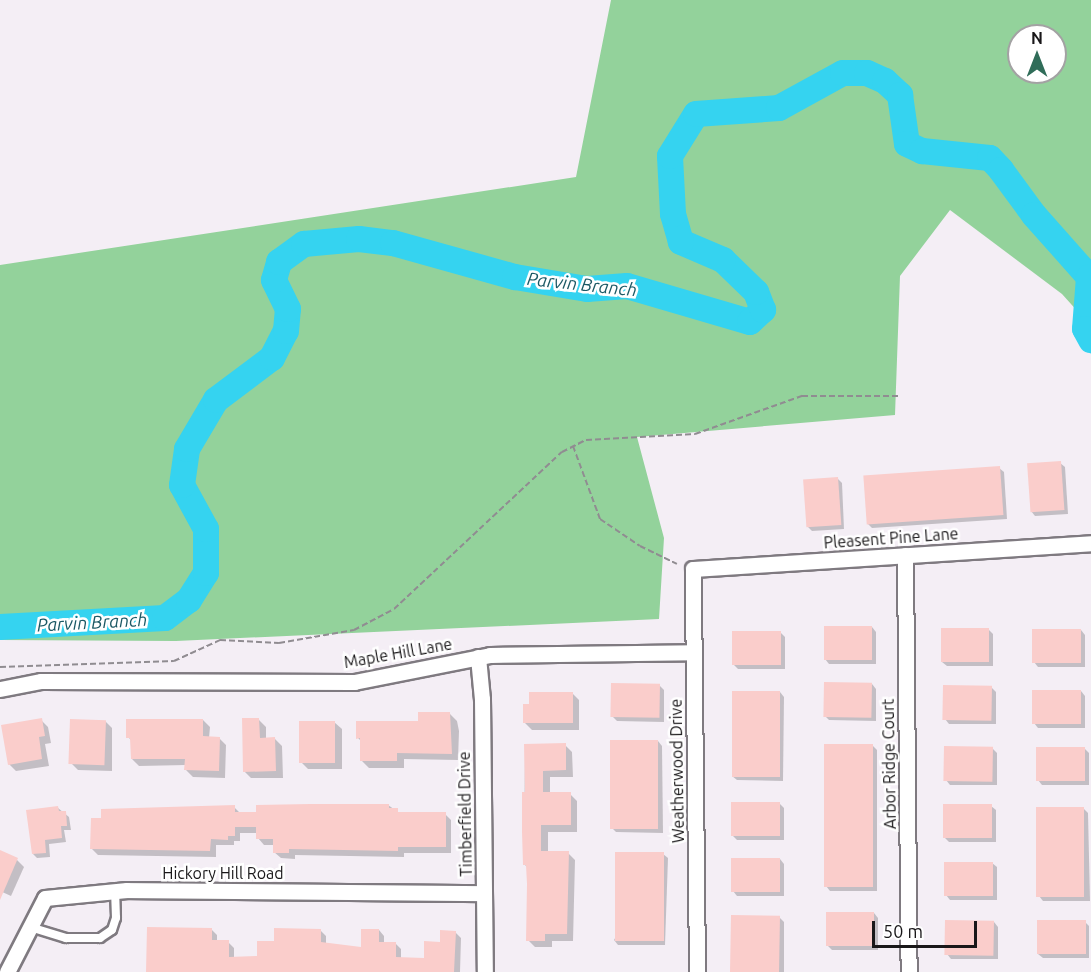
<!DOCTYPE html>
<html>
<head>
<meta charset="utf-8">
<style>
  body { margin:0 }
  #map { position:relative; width:1091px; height:972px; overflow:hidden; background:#f4eef5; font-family:Ubuntu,sans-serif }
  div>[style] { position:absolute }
  .green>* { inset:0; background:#93d29b }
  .shadow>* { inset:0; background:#0003 }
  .river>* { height:26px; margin:-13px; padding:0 13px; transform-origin:13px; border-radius:13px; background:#35d3f0 }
  .building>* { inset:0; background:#facdcb; transform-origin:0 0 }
  .path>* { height:2px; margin-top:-1px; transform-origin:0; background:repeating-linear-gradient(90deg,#908c91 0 6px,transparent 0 9px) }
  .roads { filter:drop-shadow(2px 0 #7f7a80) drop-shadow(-2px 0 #7f7a80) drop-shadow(0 2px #7f7a80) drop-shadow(0 -2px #7f7a80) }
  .lane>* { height:8px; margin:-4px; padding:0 4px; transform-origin:4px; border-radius:4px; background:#fff }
  .street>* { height:15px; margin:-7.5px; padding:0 7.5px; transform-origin:7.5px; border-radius:7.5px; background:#fff }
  span { translate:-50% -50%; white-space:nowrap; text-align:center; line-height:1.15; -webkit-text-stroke:5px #fff; paint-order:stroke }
  .street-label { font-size:16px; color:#191719 }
  .water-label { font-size:18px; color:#1c5965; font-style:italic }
  .north { position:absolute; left:1007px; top:24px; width:60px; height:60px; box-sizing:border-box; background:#fff; border:2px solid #a3a2a3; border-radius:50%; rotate:0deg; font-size:16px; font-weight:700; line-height:24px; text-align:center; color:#191719 }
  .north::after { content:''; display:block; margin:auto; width:21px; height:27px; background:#306d59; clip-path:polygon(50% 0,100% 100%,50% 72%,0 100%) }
  .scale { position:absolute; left:872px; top:921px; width:105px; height:27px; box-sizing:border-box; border:3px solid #191719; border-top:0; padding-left:8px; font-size:18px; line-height:21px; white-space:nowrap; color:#191719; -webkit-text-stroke:4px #fff; paint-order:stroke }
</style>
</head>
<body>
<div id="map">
  <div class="green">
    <i style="clip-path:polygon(evenodd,611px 0,1091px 0,1091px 341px,1089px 324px,1062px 294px,950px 210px,900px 276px,895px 415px,637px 437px,664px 538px,659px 619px,176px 641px,0 640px,0 265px,576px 177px,611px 0,1019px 36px,1055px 36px,1055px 72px,1019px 72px,1019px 36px)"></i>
  </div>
  <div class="shadow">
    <i style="clip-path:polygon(1060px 463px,1065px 467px,1068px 514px,1035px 516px,1031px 511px)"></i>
    <i style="clip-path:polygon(999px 468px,1004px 472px,1007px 519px,872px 528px,867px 523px)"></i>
    <i style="clip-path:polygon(837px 478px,842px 483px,844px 529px,812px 531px,808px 527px)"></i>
    <i style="clip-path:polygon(872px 627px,876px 632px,876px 664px,829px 664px,825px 659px)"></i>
    <i style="clip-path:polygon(989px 630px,993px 634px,993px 666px,947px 666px,942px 662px)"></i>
    <i style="clip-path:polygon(1081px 630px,1085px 635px,1085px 667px,1038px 667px,1034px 662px)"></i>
    <i style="clip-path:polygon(780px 632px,785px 637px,785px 669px,738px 669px,733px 664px)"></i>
    <i style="clip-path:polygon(872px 684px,876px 689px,876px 721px,829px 720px,825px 716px)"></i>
    <i style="clip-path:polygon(659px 685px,664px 690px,664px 722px,617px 721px,613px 717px)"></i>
    <i style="clip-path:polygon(991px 687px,996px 692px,996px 724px,949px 724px,945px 719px)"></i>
    <i style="clip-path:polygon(1081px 691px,1085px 696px,1085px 728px,1038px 728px,1034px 723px)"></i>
    <i style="clip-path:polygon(780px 692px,784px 697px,783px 781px,737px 780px,732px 776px)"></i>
    <i style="clip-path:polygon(572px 693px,579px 700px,579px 730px,532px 730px,525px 723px)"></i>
    <i style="clip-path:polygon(450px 714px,457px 721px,459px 731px,458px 760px,404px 759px,404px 768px,369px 768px,362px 761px,362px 742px,358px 738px)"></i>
    <i style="clip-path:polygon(41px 720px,48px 727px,51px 743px,45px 744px,49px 766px,16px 771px,9px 764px)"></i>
    <i style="clip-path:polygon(203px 720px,210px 727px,209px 738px,219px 738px,226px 745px,225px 778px,193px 777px,186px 770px,186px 765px,139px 766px,132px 759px,132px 741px,128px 737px)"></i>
    <i style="clip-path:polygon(259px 720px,266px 727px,266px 739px,275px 739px,282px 746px,283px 778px,251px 778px,244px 771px)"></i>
    <i style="clip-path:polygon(105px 721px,112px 728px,112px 771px,78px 770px,71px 763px)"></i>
    <i style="clip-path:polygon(334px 722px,342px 729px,342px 769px,308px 769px,301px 762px)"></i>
    <i style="clip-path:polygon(658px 741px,662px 746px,663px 833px,616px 832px,612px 828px)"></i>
    <i style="clip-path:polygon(565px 745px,572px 752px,573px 777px,550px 777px,550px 793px,570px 794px,577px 801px,577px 832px,548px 832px,548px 853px,568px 853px,575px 860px,573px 941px,552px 941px,552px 947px,535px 947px,528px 940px,528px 868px,524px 864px,525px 746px)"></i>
    <i style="clip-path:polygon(872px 745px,877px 750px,877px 891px,830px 891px,826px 886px)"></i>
    <i style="clip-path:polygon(992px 748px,997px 753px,997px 785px,950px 785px,946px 780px)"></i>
    <i style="clip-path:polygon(1084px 748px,1089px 753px,1089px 785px,1042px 785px,1038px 780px)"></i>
    <i style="clip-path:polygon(779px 803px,784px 808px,784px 840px,737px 840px,732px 835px)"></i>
    <i style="clip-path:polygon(388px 805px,401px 814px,445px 814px,451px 820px,451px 853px,404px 853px,404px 857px,295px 855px,295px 859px,281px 858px,274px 852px,274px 845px,264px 845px,258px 838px,258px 833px,240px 833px,240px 841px,234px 841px,234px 845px,216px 845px,216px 857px,98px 855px,92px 849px,234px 807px,241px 814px)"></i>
    <i style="clip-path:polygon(991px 806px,996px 810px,996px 842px,949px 842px,945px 838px)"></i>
    <i style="clip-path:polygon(58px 808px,69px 817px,71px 830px,64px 830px,66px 842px,49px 844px,50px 857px,37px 858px,33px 854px)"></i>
    <i style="clip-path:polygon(1084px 809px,1088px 813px,1090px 901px,1043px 901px,1039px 896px)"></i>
    <i style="clip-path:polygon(0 852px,17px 860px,24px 867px,11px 896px,0 891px)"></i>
    <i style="clip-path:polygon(663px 854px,668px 858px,665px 945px,618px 945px,614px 940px)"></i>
    <i style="clip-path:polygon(780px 859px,784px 864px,784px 896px,737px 896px,733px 891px)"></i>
    <i style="clip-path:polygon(992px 863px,997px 867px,997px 900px,950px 900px,946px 895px)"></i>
    <i style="clip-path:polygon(874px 913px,878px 918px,878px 950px,832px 950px,827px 945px)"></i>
    <i style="clip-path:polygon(779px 917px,784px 922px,784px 972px,732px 972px)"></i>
    <i style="clip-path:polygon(994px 922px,998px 927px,998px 959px,951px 959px,947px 954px)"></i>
    <i style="clip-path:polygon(1085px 922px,1089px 926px,1089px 958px,1043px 958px,1038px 954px)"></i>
    <i style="clip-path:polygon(211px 929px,217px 935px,217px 942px,228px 942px,234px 948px,234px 959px,258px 957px,276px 942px,321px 931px,326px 936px,326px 944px,363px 948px,379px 930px,384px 936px,384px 943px,395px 943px,401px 949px,401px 958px,425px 960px,455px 932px,461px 938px,460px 972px,148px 972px)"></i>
  </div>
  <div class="river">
    <i style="left:0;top:627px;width:165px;rotate:-3.1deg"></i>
    <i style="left:165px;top:618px;width:30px;rotate:-37deg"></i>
    <i style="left:189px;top:600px;width:32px;rotate:-58deg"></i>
    <i style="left:206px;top:573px;width:44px;rotate:-90deg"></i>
    <i style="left:206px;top:529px;width:50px;rotate:-118.6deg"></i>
    <i style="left:182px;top:485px;width:36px;rotate:-82deg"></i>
    <i style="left:187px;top:449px;width:57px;rotate:-59.4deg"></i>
    <i style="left:216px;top:400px;width:70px;rotate:-36.9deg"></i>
    <i style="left:272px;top:358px;width:30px;rotate:-63deg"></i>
    <i style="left:286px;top:331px;width:22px;rotate:-85deg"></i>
    <i style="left:288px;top:309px;width:32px;rotate:-116deg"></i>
    <i style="left:274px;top:280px;width:19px;rotate:-74deg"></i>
    <i style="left:279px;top:262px;width:31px;rotate:-36deg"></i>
    <i style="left:304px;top:244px;width:55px;rotate:-5.2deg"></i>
    <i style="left:359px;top:239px;width:34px;rotate:7deg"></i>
    <i style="left:393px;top:243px;width:127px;rotate:15.6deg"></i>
    <i style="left:515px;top:277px;width:73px;rotate:9.5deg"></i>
    <i style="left:587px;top:289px;width:40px;rotate:-4.3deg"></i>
    <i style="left:627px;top:286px;width:128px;rotate:16.3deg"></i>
    <i style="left:750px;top:322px;width:18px;rotate:-43deg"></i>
    <i style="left:763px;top:310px;width:19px;rotate:-111deg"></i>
    <i style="left:756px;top:292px;width:46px;rotate:-135.9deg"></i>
    <i style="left:723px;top:260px;width:46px;rotate:-156.8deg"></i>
    <i style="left:681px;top:242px;width:29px;rotate:-106deg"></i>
    <i style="left:673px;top:214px;width:58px;rotate:-93deg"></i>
    <i style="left:670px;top:156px;width:49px;rotate:-58.2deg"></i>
    <i style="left:696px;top:114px;width:83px;rotate:-4.1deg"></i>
    <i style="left:779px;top:108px;width:73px;rotate:-28.7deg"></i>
    <i style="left:843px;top:73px;width:24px"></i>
    <i style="left:867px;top:73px;width:20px;rotate:24deg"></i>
    <i style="left:885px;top:81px;width:21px;rotate:43deg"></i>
    <i style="left:900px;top:95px;width:49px;rotate:81.9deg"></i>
    <i style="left:907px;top:144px;width:17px;rotate:25deg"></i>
    <i style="left:922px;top:151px;width:68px;rotate:5.9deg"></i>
    <i style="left:990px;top:158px;width:16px;rotate:47deg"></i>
    <i style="left:1001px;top:170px;width:56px;rotate:53.7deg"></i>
    <i style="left:1034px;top:215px;width:83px;rotate:48.4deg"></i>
    <i style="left:1089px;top:277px;width:52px;rotate:94.4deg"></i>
    <i style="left:1085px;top:329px;width:13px;rotate:61deg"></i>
  </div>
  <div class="building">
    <i style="left:1061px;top:461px;width:49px;height:34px;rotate:86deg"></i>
    <i style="left:1000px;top:466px;width:49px;height:137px;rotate:86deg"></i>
    <i style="left:838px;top:477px;width:48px;height:35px;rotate:86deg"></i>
    <i style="left:824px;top:626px;width:48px;height:34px"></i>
    <i style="left:941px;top:628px;width:48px;height:34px"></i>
    <i style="left:1032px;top:629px;width:49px;height:34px"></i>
    <i style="left:732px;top:631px;width:49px;height:34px"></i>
    <i style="left:824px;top:682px;width:48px;height:35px;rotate:1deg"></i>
    <i style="left:611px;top:683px;width:49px;height:34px;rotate:1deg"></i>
    <i style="left:943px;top:685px;width:49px;height:35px;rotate:1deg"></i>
    <i style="left:1032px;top:690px;width:49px;height:34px"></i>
    <i style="left:732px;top:691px;width:48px;height:86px"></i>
    <i style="clip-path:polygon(529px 692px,573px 692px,573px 723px,523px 723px,523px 704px,529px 704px)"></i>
    <i style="clip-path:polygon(418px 712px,450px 712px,452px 754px,397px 753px,397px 761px,360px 761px,360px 738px,356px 739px,356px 721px,418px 721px)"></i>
    <i style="clip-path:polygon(42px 718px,45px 736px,39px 737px,42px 759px,8px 765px,1px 725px)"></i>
    <i style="clip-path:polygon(242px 718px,259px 718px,260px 738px,275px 737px,276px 771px,243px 772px)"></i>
    <i style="left:70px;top:719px;width:36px;height:45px;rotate:2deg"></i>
    <i style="clip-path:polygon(126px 719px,203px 719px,203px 736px,220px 737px,219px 771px,184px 770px,185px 759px,131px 759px,130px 738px,126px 738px)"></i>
    <i style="left:299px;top:721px;width:36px;height:42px"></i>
    <i style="left:610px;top:740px;width:48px;height:89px"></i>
    <i style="clip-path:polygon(566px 743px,566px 770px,543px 771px,543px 792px,571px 792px,571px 825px,541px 825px,541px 851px,569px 851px,567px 934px,545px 934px,545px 941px,526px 941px,527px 884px,526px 865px,523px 865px,522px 832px,522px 792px,525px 792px,524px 744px)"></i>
    <i style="left:824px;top:744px;width:49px;height:143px"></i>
    <i style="left:944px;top:746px;width:49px;height:35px;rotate:1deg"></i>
    <i style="left:1036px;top:747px;width:49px;height:34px"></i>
    <i style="left:731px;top:802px;width:49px;height:34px"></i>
    <i style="clip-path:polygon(310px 804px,389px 804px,389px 808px,398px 808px,398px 812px,446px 812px,446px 847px,398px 847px,398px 851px,289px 849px,289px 853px,273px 853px,273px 839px,256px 839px,256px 827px,235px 827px,235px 836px,228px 836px,228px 840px,211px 839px,210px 851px,90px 849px,91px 818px,101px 818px,101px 809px,235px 805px,235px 812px,256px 812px,256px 805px)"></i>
    <i style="left:943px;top:804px;width:49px;height:34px"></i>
    <i style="clip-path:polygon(58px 806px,59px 811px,66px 811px,67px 826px,61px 826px,62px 838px,45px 840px,46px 853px,32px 854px,26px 810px)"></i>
    <i style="left:1036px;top:807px;width:48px;height:90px"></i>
    <i style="clip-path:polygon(0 850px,18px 858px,0 900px)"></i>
    <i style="left:615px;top:852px;width:49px;height:89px"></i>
    <i style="left:731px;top:858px;width:49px;height:34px"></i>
    <i style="left:944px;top:862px;width:49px;height:34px"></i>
    <i style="left:826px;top:912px;width:48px;height:34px"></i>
    <i style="left:731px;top:915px;width:49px;height:57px;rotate:1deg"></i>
    <i style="left:945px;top:920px;width:49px;height:35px;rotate:1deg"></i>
    <i style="left:1037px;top:920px;width:49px;height:34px"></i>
    <i style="clip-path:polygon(147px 927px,212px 928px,212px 940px,229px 940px,229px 957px,257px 956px,257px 941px,274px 941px,274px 928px,321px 929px,321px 942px,361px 947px,361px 929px,379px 929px,379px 942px,396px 942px,396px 957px,424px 958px,424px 941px,440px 942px,440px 930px,456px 931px,454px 972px,146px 972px)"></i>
  </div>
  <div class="path">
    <i style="left:573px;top:446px;width:78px;rotate:69.7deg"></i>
    <i style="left:600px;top:519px;width:48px;rotate:34deg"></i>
    <i style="left:640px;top:546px;width:41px;rotate:25.9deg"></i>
    <i style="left:0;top:667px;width:174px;rotate:-2deg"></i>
    <i style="left:174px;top:661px;width:51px;rotate:-24.5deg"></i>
    <i style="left:220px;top:640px;width:59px;rotate:2.9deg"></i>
    <i style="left:279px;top:643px;width:76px;rotate:-9.8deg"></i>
    <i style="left:354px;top:630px;width:45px;rotate:-27.7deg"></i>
    <i style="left:394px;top:609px;width:230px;rotate:-43.1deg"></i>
    <i style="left:562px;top:452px;width:27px;rotate:-27deg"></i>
    <i style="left:586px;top:440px;width:109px;rotate:-3.2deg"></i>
    <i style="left:695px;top:434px;width:114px;rotate:-19.6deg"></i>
    <i style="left:802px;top:396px;width:98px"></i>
  </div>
  <div class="roads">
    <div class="lane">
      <i style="left:30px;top:927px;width:38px;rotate:17deg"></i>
      <i style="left:66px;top:938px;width:34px"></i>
      <i style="left:100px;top:938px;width:14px;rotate:-34deg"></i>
      <i style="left:112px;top:930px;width:13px;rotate:-72deg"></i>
      <i style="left:116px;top:918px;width:27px;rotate:-92deg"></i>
    </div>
    <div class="street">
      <i style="left:905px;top:555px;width:417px;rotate:89.5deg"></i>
      <i style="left:478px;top:657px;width:42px;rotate:84.6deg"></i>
      <i style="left:482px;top:699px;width:273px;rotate:89.4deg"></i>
      <i style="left:0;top:689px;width:42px;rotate:-11deg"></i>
      <i style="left:41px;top:681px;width:313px;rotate:0.2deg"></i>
      <i style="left:354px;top:682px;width:139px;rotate:-11.2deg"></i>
      <i style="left:490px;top:655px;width:204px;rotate:-0.8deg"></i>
      <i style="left:7px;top:972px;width:83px;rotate:-62.8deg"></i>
      <i style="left:45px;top:898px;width:82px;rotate:-5.6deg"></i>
      <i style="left:127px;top:890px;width:357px;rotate:0.5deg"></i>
      <i style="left:697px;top:972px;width:403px;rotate:-90.6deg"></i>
      <i style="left:693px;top:569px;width:399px;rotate:-3.7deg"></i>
    </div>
  </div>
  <div class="street-label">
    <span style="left:891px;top:538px;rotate:-4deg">Pleasent Pine Lane</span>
    <span style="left:398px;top:653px;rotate:-10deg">Maple Hill Lane</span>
    <span style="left:889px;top:764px;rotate:-91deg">Arbor Ridge Court</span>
    <span style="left:677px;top:771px;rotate:-91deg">Weatherwood Drive</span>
    <span style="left:465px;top:814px;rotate:-91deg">Timberfield Drive</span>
    <span style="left:223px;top:873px">Hickory Hill Road</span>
  </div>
  <div class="water-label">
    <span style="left:582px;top:284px;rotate:6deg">Parvin Branch</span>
    <span style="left:92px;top:622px;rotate:-3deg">Parvin Branch</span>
  </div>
  <div class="north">N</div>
  <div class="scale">50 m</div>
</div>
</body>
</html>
